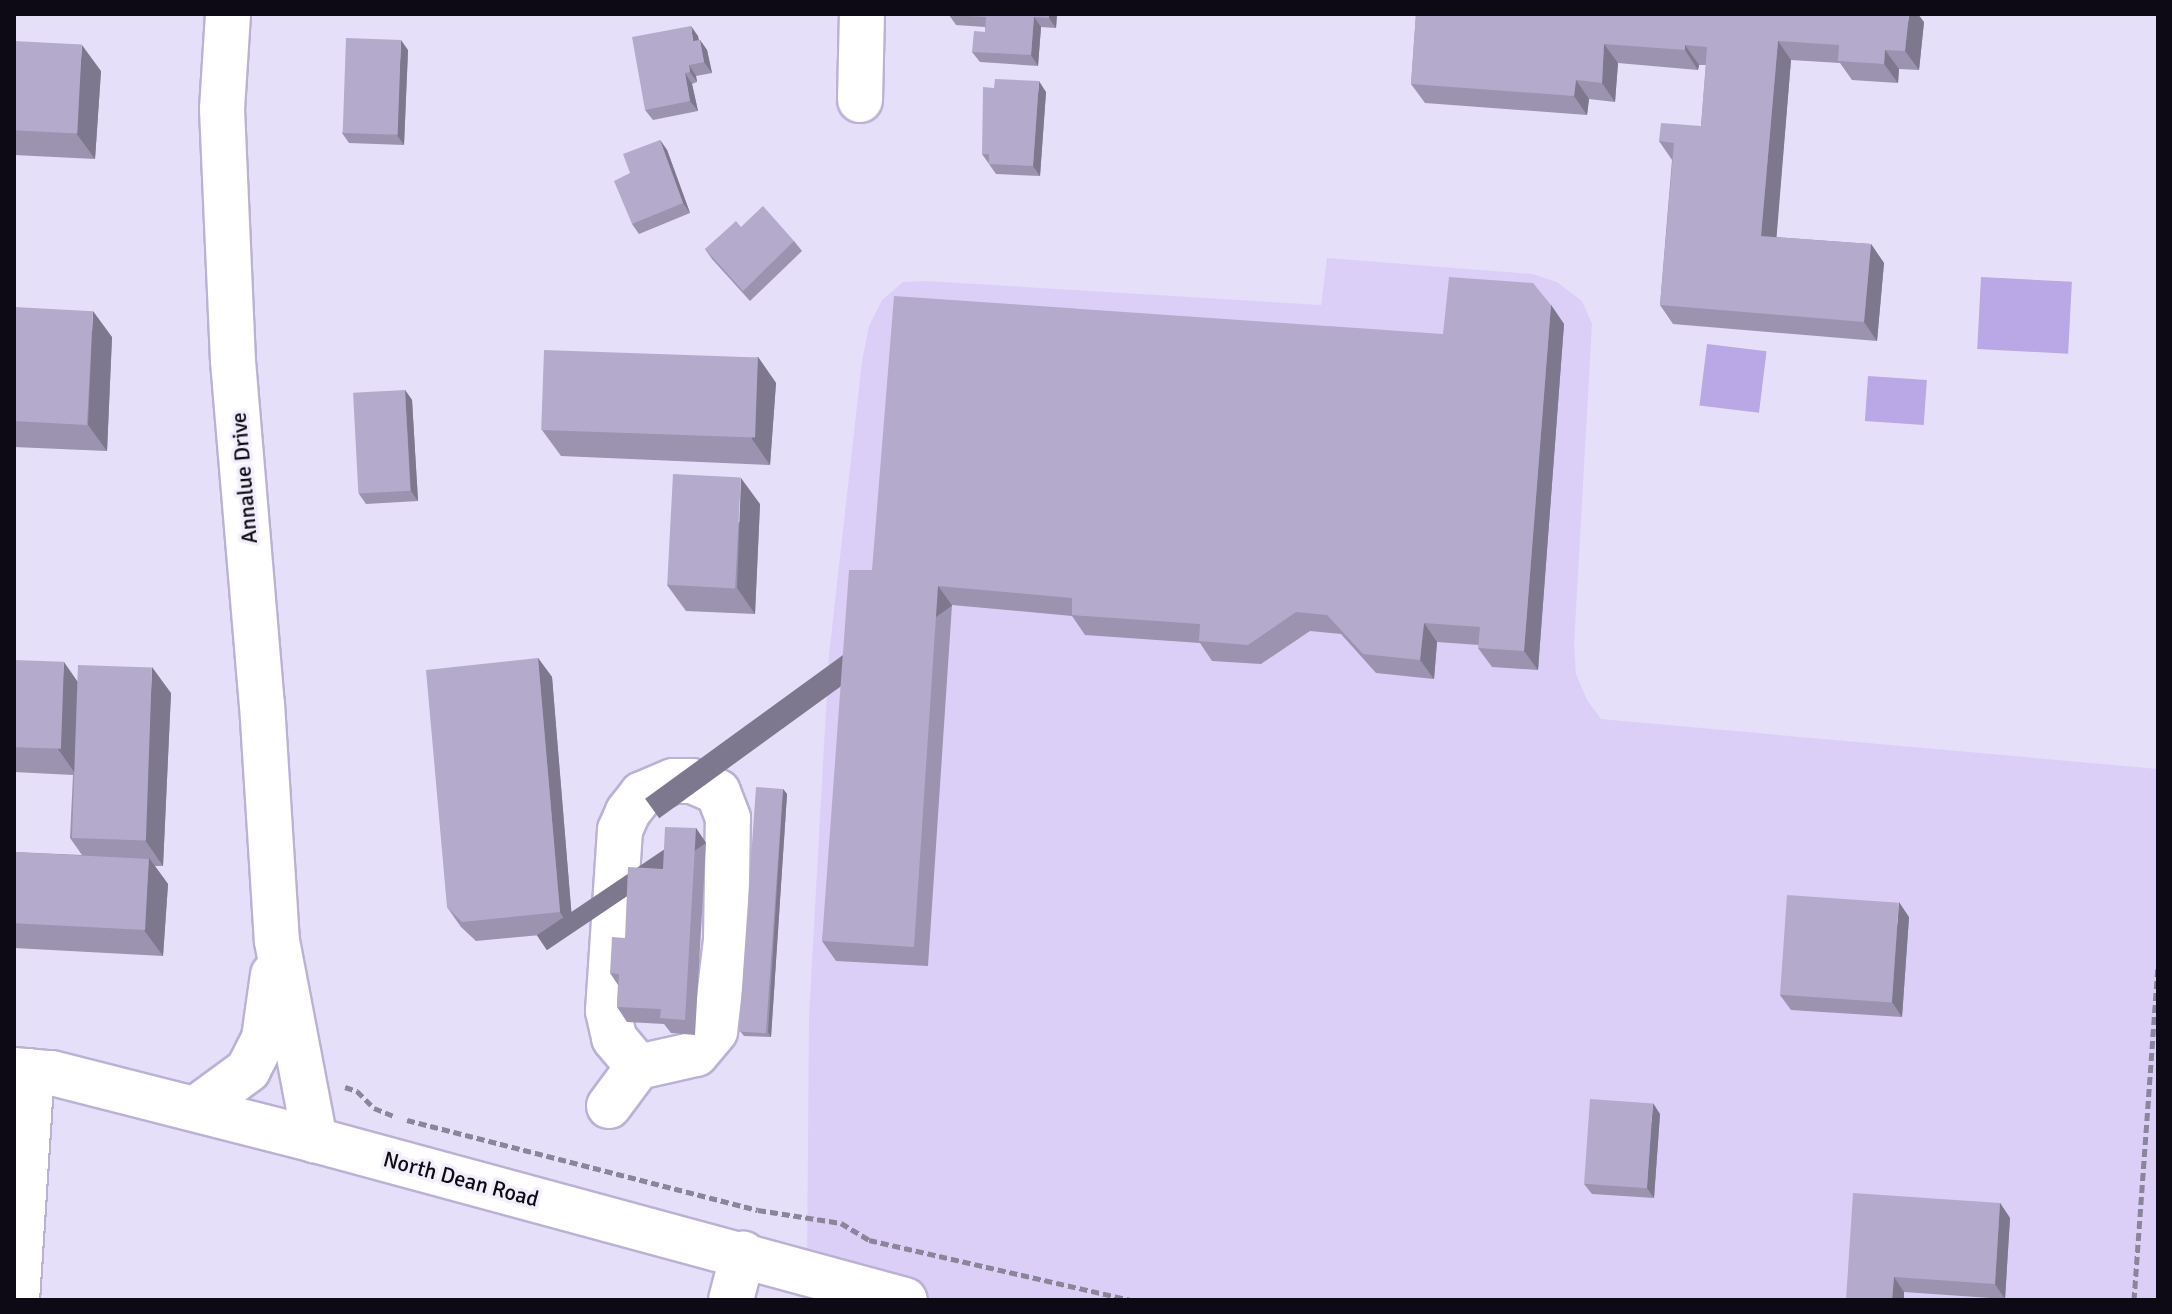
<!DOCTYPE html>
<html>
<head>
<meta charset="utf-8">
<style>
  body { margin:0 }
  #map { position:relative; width:2172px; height:1314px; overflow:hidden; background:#e6dffa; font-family:Signika,sans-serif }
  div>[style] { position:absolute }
  .built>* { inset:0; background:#dbcff8 }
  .green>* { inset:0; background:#baa7e5; transform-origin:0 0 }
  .path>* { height:5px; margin-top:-2.5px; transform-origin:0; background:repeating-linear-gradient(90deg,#8a8599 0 8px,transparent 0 12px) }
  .roads { filter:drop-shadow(2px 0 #bbb2d3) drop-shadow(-2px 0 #bbb2d3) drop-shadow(0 2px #bbb2d3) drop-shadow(0 -2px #bbb2d3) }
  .minor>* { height:44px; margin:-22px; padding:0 22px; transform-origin:22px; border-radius:22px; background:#fff }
  .wall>* { inset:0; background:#9b93af }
  .shaded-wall>* { inset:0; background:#7e788f; transform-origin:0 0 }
  .building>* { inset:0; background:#b4abcc; transform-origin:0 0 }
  span { translate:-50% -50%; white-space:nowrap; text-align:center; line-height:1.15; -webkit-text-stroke:7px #f2eefc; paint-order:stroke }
  .street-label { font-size:22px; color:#0d0a15 }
  .frame { position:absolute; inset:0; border:16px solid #0d0a15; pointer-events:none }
</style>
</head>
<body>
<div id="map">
  <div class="built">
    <i style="clip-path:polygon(1327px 258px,1533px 274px,1557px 282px,1582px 301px,1592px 324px,1574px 645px,1576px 674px,1587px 700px,1601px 719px,2158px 769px,2158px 1300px,915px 1300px,807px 1273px,809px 1015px,829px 655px,862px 361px,869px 326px,882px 300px,903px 282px,926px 281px,1321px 305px)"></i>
  </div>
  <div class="green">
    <i style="left:1981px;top:277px;width:91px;height:72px;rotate:3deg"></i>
    <i style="left:1707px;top:344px;width:60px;height:62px;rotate:7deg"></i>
    <i style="left:1868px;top:376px;width:59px;height:45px;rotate:4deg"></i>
  </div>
  <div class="path">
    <i style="left:345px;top:1087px;width:13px;rotate:18deg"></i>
    <i style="left:357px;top:1091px;width:24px;rotate:45deg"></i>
    <i style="left:374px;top:1108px;width:22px;rotate:22deg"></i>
    <i style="left:407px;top:1120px;width:362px;rotate:14.4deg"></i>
    <i style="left:758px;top:1210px;width:84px;rotate:8.9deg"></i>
    <i style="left:841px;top:1223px;width:33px;rotate:31deg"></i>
    <i style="left:869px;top:1240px;width:268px;rotate:12.9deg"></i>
    <i style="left:2134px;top:1300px;width:332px;rotate:-85.9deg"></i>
  </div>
  <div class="roads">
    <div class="minor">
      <i style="left:228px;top:14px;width:95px;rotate:93.6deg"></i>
      <i style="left:222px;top:109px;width:252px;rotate:87.5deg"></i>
      <i style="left:233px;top:361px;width:344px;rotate:85.2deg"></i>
      <i style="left:262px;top:704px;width:237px;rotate:86.4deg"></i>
      <i style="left:277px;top:941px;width:203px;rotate:79.2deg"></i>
      <i style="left:860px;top:100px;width:86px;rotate:-88.7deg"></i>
      <i style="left:14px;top:1070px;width:38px;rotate:5deg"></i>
      <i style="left:52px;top:1073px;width:271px;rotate:14.3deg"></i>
      <i style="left:315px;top:1140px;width:611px;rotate:15.17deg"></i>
      <i style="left:609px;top:1106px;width:49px;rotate:-53.4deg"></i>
      <i style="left:638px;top:1067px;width:59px;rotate:-12.6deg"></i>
      <i style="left:696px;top:1054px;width:30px;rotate:-50deg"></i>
      <i style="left:715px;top:1031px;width:92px;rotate:-83.1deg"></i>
      <i style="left:726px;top:940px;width:122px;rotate:-89.1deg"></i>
      <i style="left:728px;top:818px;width:28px;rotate:-111deg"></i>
      <i style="left:718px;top:792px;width:28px;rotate:-157deg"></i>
      <i style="left:692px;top:781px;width:19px;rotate:180deg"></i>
      <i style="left:673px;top:781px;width:34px;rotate:157deg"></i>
      <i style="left:642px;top:794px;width:23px;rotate:128deg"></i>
      <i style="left:628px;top:812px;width:20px;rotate:114deg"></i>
      <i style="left:620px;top:830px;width:181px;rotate:93.8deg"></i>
      <i style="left:608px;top:1011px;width:28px;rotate:77deg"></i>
      <i style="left:614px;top:1038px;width:38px;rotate:50deg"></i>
      <i style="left:195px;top:1109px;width:66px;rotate:-36.3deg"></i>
      <i style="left:248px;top:1070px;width:36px;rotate:-63deg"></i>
      <i style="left:264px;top:1038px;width:64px;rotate:-81.9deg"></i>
      <i style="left:17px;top:1300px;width:229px;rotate:-86.3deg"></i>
      <i style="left:731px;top:1300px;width:48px;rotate:-75.4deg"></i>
    </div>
  </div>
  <div class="wall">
    <i style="clip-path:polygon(1057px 14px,1056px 28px,1041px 27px,1038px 66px,980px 62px,972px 52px,985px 32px,985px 27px,956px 25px,949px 15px)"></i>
    <i style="clip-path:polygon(1416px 14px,1924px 22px,1919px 70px,1899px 69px,1898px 83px,1852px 80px,1840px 63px,1791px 60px,1776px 237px,1871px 244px,1884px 263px,1877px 341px,1673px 324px,1660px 305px,1672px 160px,1659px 141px,1701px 126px,1706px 65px,1699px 65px,1698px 70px,1618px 63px,1615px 102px,1589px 99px,1587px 115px,1425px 103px,1411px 84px)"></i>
    <i style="clip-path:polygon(698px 36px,699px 40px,700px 40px,707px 50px,712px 73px,696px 76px,697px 82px,692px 84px,698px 111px,653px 120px,645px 110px)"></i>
    <i style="clip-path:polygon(14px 41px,101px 71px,95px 159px,14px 155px)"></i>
    <i style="clip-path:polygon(408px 50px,404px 145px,349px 143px,342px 133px)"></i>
    <i style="clip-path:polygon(994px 88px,1046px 92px,1040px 176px,996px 174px,982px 154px)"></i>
    <i style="clip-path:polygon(660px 140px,667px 150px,690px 213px,639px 234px,632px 224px,630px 173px)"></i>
    <i style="clip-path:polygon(741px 227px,794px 241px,802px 251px,750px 301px,712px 259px,705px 249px)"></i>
    <i style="clip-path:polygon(1551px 305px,1564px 324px,1538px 670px,1492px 667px,1478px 648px,1479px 645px,1437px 642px,1434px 679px,1376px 673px,1341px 634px,1310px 631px,1261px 664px,1212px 661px,1200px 643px,1085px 635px,1072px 616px,952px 605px,928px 966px,836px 961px,822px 941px,872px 570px,1443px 334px)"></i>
    <i style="clip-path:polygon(14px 307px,112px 337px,107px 451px,14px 447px)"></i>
    <i style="clip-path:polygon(758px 357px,776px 383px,770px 465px,561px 456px,542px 430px)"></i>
    <i style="clip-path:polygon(405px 390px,412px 400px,418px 501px,366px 504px,359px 494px)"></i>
    <i style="clip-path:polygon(760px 504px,755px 614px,686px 611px,667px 585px)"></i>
    <i style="clip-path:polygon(538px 658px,552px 677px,573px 932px,476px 941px,461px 927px,447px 907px)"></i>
    <i style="clip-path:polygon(14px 660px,77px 681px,171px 693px,163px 866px,155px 866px,168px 884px,163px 956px,14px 948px,14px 852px,82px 855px,70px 838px,73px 775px,14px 772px)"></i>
    <i style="clip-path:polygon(783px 789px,787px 794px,771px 1037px,744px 1036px,740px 1031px)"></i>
    <i style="clip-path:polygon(696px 828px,706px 843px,695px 1035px,671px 1033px,664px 1024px,627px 1022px,617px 1007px,618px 985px,610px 973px,625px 938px,663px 869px)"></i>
    <i style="clip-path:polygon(1909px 917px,1902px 1017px,1791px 1010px,1780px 995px)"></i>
    <i style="clip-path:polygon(1660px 1114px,1654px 1198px,1592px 1194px,1584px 1184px)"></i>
    <i style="clip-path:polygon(2000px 1203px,2010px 1218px,2005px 1299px,1904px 1292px,1904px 1300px,1846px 1300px)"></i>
  </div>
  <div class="shaded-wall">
    <i style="clip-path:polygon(1049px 14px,1057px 14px,1056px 28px,1049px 18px)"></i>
    <i style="clip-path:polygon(1909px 14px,1918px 14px,1924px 22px,1919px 70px,1905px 51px)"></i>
    <i style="clip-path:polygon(1034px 17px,1041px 27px,1038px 66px,1031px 55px)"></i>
    <i style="clip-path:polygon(691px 26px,698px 36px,700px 52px,693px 41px)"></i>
    <i style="clip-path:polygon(401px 40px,408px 50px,404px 145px,397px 135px)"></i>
    <i style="clip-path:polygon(700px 40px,707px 50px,712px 73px,704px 62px)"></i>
    <i style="clip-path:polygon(1778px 41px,1791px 60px,1775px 256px,1761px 236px)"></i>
    <i style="clip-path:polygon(1604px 44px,1618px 63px,1615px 102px,1602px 83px)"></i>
    <i style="clip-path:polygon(82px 45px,101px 71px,95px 159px,76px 133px)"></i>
    <i style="clip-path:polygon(1685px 45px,1699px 65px,1698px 70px,1685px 50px)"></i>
    <i style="clip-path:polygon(1885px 50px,1899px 69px,1898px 83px,1884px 64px)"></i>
    <i style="clip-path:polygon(689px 65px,696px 76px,697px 82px,690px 72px)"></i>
    <i style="clip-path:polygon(685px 73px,692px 84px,698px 111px,690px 101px)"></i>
    <i style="clip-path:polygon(1576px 80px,1589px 99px,1587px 115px,1574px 96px)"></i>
    <i style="clip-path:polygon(1039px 81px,1046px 92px,1040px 176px,1033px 166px)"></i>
    <i style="clip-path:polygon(660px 140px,667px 150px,690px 213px,683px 203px)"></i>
    <i style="clip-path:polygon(1871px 244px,1884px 263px,1877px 341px,1864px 322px)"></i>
    <i style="clip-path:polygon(1551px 305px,1564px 324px,1538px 670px,1524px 651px)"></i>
    <i style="clip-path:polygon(93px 311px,112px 337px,107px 451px,88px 425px)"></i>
    <i style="clip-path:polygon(758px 357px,776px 383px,770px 465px,752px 439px)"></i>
    <i style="clip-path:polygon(405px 390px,412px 400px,418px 501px,411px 491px)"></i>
    <i style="clip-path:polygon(741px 478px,760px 504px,755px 614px,737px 588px)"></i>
    <i style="left:938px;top:586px;width:24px;height:362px;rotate:54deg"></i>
    <i style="clip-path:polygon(1424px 623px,1437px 642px,1434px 679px,1420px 660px)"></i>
    <i style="clip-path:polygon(538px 658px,552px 677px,573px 932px,560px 912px)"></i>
    <i style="clip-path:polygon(64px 662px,82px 688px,77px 776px,58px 749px)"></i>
    <i style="clip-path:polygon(152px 667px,171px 693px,163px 866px,145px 840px)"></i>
    <i style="clip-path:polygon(783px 789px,787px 794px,771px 1037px,768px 1032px)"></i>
    <i style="left:696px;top:828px;width:18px;height:192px;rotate:56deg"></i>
    <i style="clip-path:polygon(149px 858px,168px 884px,163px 956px,144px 930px)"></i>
    <i style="clip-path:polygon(1899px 902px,1909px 917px,1902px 1017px,1892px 1002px)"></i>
    <i style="clip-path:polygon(1653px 1103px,1660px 1114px,1654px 1198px,1647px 1188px)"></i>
    <i style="clip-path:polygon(2000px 1203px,2010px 1218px,2005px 1299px,1995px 1284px)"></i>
    <i style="clip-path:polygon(1894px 1277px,1904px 1292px,1904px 1300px,1892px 1300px)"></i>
  </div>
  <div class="building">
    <i style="clip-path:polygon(949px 14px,1049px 14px,1049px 18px,1034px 17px,1031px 55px,972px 52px,974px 31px,985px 32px,986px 17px,949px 15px)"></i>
    <i style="clip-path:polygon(1416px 14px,1909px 14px,1905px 51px,1885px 50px,1884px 64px,1838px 61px,1839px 45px,1778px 41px,1761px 236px,1871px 244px,1864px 322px,1660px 305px,1674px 143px,1659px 141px,1661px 123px,1701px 126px,1707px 47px,1685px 45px,1685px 50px,1604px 44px,1602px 83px,1576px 80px,1574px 96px,1411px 84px)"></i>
    <i style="clip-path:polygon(691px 26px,693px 41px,700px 40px,704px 62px,689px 65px,690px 72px,685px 73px,690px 101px,645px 110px,632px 37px)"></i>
    <i style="left:346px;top:38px;width:55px;height:95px;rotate:2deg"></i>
    <i style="left:14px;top:41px;width:68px;height:89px;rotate:3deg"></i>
    <i style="clip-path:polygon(995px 79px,1039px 81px,1033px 166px,989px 164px,989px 154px,982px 154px,983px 87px,994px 88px)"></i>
    <i style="clip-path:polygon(660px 140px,683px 203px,632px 224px,614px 181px,630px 173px,623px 154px)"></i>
    <i style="clip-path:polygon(763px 206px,794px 241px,743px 291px,705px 249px,736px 221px,741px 227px)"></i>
    <i style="clip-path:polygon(1449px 277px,1533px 283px,1551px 305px,1524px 651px,1478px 648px,1480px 627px,1424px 623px,1420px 660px,1363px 654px,1327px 615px,1296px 612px,1248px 645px,1199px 641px,1200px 624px,1072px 615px,1072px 598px,938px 586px,914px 947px,822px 941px,849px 570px,872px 570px,894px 296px,1443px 334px)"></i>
    <i style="left:14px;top:307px;width:79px;height:114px;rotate:3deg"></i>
    <i style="left:544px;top:350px;width:214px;height:80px;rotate:2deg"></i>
    <i style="left:405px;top:390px;width:101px;height:52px;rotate:87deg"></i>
    <i style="left:673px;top:474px;width:68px;height:111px;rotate:3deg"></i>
    <i style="clip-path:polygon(538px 658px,560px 912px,462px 922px,447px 907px,426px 670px)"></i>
    <i style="left:14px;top:660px;width:50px;height:87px;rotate:2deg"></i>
    <i style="left:78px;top:665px;width:74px;height:173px;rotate:2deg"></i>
    <i style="left:756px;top:787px;width:27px;height:245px;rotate:4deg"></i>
    <i style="clip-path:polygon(665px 827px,696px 828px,685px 1020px,660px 1018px,661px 1009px,617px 1007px,619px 974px,610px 973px,612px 937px,625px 938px,628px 867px,663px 869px)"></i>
    <i style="left:14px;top:852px;width:135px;height:71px;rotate:3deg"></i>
    <i style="left:1787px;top:895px;width:112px;height:100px;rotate:4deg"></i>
    <i style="left:1590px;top:1099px;width:63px;height:85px;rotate:4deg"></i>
    <i style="clip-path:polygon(1853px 1193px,2000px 1203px,1995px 1284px,1894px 1277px,1892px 1300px,1846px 1300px)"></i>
  </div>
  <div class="street-label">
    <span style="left:244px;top:478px;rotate:-95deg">Annalue Drive</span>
    <span style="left:461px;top:1179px;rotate:15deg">North Dean Road</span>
  </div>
  <div class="frame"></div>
</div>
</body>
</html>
